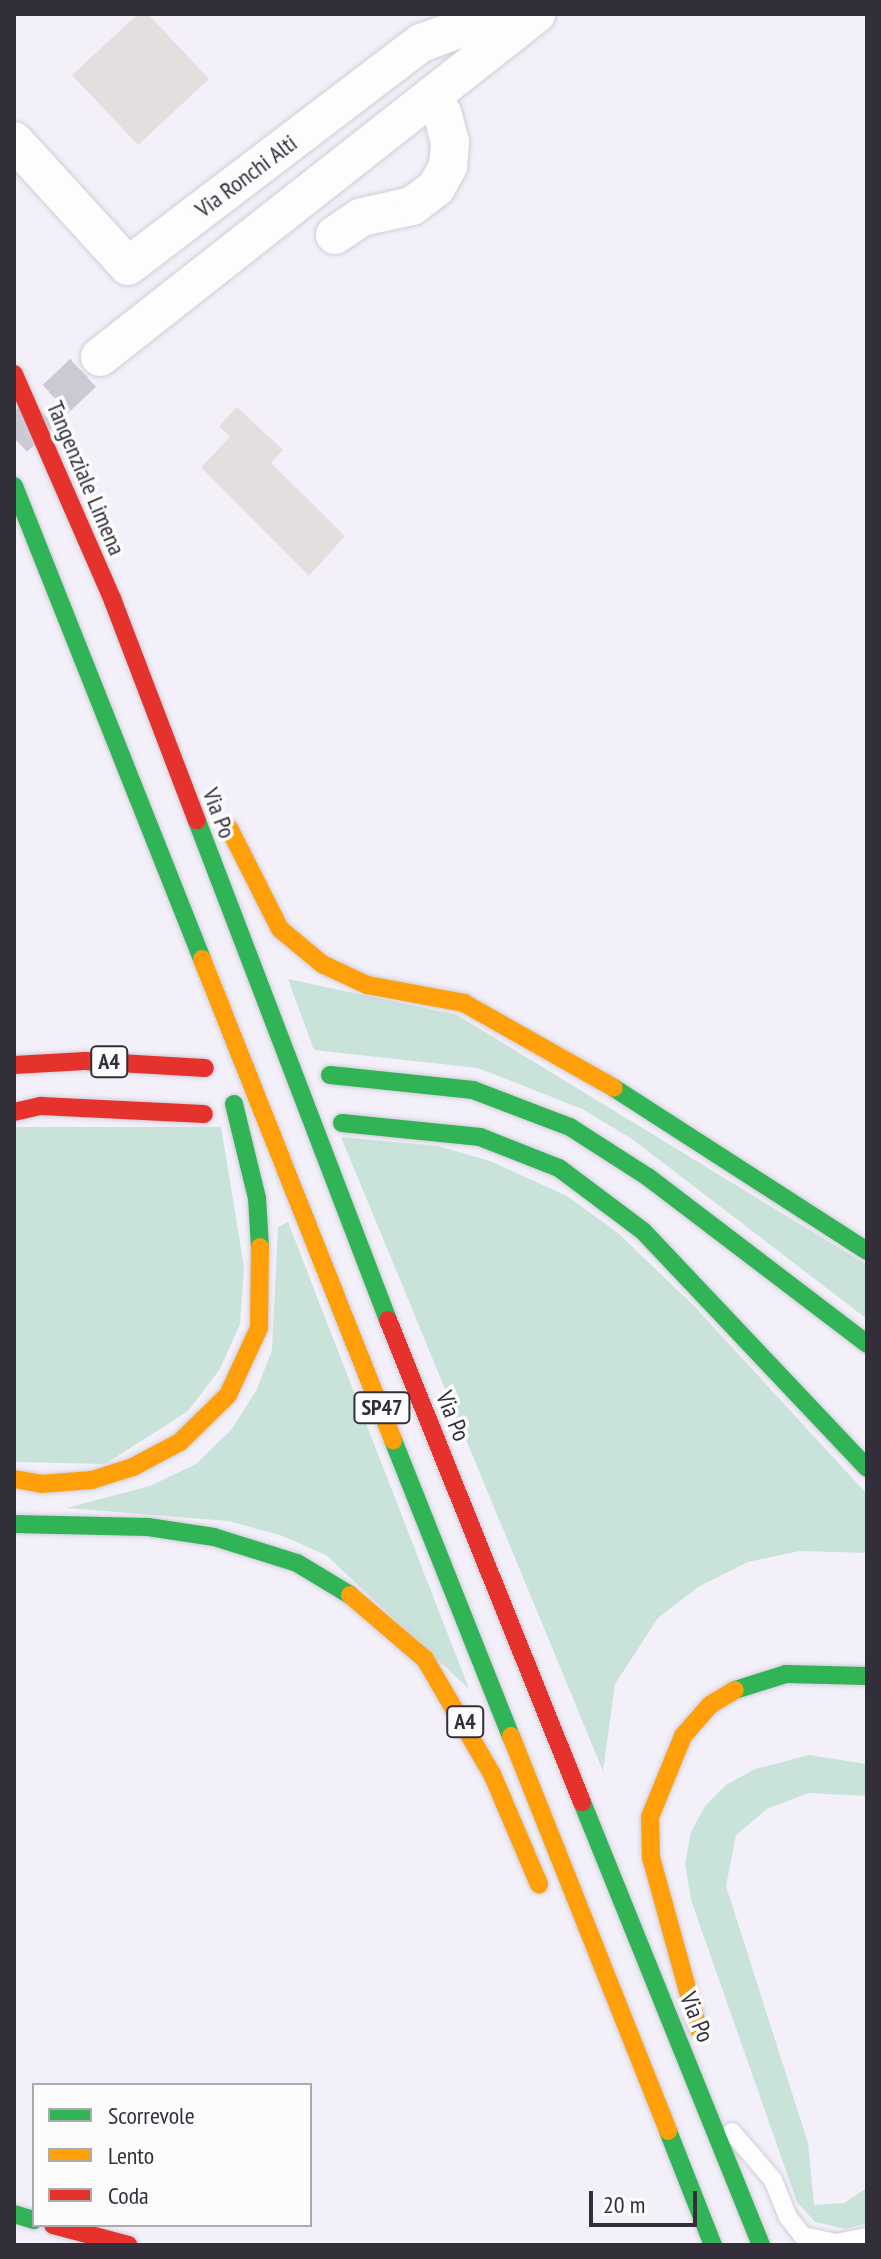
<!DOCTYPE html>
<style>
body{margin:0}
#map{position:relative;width:881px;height:2259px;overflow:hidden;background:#f3f0fa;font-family:"PT Sans Narrow",sans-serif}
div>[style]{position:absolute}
.green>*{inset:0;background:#c9e3da}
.building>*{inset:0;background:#e5dede}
.street-tunnel>*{height:38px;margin-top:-19px;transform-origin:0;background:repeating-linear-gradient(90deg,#ccc9d4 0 38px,transparent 0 57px)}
.roads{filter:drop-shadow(0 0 2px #d0cdd7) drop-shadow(0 0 2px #d0cdd7)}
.lane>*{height:18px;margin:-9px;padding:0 9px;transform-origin:9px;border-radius:9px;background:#fdfdfe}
.street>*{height:38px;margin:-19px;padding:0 19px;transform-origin:19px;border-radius:19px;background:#fdfdfe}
.fast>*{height:18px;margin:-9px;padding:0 9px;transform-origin:9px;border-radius:9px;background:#30b455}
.slow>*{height:18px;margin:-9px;padding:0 9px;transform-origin:9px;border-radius:9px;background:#ff9f0a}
.jam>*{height:18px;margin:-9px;padding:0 9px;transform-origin:9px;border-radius:9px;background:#e5322d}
span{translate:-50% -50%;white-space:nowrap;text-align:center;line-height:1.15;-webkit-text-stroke:7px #fcfcfc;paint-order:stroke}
.shield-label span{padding:2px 6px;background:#fcfcfc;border:2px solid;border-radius:6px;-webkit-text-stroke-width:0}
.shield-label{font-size:22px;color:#322e3a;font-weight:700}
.street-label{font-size:24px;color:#322e3a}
.frame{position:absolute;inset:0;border:16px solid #322e3a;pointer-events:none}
.legend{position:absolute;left:32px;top:2083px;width:280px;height:144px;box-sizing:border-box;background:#fcfcfc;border:2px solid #abaaae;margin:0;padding:10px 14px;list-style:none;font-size:24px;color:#322e3a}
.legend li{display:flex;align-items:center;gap:16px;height:40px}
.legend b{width:40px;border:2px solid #abaaae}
.scale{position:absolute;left:589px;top:2191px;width:108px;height:36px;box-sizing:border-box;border:4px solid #322e3a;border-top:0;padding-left:10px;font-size:24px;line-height:28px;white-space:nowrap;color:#322e3a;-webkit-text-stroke:6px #fcfcfc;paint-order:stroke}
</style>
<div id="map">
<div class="green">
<div style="clip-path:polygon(288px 979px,457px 1015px,867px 1265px,867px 1319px,632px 1139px,582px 1109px,478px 1068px,314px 1050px)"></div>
<div style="clip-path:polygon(14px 1127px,221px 1127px,244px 1267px,240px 1324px,220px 1369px,188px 1411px,105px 1464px,14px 1462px)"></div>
<div style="clip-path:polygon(341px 1137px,438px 1146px,490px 1161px,567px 1196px,618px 1233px,694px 1306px,867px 1494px,867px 1553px,800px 1551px,748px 1562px,698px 1587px,658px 1618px,615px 1684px,603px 1771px)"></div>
<div style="clip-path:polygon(288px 1222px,469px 1689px,326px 1555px,280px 1535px,228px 1521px,66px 1508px,150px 1486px,196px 1464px,232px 1429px,257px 1389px,272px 1350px,278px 1227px)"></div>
<div style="clip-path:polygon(809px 1755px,867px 1764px,867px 1796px,808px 1793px,767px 1809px,736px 1835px,726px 1886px,808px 2143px,814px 2205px,844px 2203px,867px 2188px,867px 2223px,846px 2229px,815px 2222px,797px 2202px,691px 1900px,685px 1864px,691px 1832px,705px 1806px,726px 1785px,755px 1769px)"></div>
</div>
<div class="building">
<div style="clip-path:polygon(138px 14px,148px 14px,209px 79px,138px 145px,72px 75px)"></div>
<div style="clip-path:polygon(237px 407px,283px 450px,271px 463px,345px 536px,309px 576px,201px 467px,230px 437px,219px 426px)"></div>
</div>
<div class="street-tunnel">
<div style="left:14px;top:438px;width:118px;rotate:-43.3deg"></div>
</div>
<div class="roads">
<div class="lane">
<div style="left:732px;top:2132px;width:63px;rotate:49.5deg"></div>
<div style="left:773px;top:2180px;width:40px;rotate:68deg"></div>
<div style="left:788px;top:2217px;width:24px;rotate:52deg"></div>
<div style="left:803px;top:2236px;width:34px;rotate:12deg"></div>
<div style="left:836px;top:2243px;width:32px;rotate:-11deg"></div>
</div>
<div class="street">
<div style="left:14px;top:141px;width:169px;rotate:47.6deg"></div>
<div style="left:128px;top:266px;width:368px;rotate:-37.3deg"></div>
<div style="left:421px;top:43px;width:67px;rotate:-20.1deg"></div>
<div style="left:484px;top:20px;width:30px;rotate:30deg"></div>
<div style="left:335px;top:235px;width:32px;rotate:-34deg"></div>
<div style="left:362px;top:217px;width:51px;rotate:-12.4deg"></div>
<div style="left:412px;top:206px;width:30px;rotate:-37deg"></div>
<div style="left:436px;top:188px;width:25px;rotate:-61deg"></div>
<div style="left:448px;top:166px;width:24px;rotate:-85deg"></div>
<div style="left:450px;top:142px;width:30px;rotate:-105deg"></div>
<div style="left:442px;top:113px;width:19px;rotate:-129deg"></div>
<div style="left:100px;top:357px;width:555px;rotate:-38.19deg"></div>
</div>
<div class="fast">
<div style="left:14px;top:486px;width:509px;rotate:68.32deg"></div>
<div style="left:197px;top:821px;width:534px;rotate:69.05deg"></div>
<div style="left:330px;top:1075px;width:144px;rotate:6deg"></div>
<div style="left:473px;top:1090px;width:104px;rotate:20.9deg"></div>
<div style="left:570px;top:1127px;width:93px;rotate:32.7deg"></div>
<div style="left:648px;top:1177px;width:275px;rotate:37.3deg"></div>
<div style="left:614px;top:1088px;width:301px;rotate:32.8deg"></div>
<div style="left:234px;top:1104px;width:97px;rotate:76.3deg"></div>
<div style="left:257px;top:1198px;width:49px;rotate:86.5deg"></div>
<div style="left:342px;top:1123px;width:139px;rotate:5.8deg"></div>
<div style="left:480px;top:1137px;width:85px;rotate:21.4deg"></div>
<div style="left:559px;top:1168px;width:105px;rotate:36.9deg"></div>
<div style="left:643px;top:1231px;width:326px;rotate:46.6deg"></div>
<div style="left:393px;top:1440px;width:319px;rotate:68.3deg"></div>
<div style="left:14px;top:1524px;width:134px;rotate:1.3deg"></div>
<div style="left:148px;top:1527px;width:67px;rotate:8.6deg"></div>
<div style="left:214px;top:1537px;width:87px;rotate:17.4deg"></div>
<div style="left:297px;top:1563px;width:62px;rotate:31.1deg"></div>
<div style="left:735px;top:1690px;width:53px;rotate:-17.4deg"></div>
<div style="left:786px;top:1674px;width:81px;rotate:1.4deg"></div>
<div style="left:582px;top:1802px;width:478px;rotate:68deg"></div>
<div style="left:668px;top:2131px;width:123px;rotate:68.5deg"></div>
<div style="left:14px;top:2214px;width:21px;rotate:17deg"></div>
</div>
<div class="slow">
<div style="left:229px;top:828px;width:113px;rotate:63.2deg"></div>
<div style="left:280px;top:929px;width:55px;rotate:39.8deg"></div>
<div style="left:322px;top:964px;width:50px;rotate:25deg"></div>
<div style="left:367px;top:985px;width:99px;rotate:10.5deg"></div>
<div style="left:464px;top:1003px;width:172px;rotate:29.5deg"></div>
<div style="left:202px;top:959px;width:518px;rotate:68.34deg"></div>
<div style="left:14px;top:1479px;width:27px;rotate:10deg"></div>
<div style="left:41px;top:1484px;width:51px;rotate:-4.5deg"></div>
<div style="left:92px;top:1480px;width:43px;rotate:-17.6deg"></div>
<div style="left:133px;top:1467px;width:53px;rotate:-28deg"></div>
<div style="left:180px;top:1442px;width:67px;rotate:-44.4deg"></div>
<div style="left:228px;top:1395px;width:74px;rotate:-65.2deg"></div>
<div style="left:259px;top:1328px;width:81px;rotate:-89.3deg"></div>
<div style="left:350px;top:1595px;width:99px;rotate:40.5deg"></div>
<div style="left:425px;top:1659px;width:133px;rotate:59.8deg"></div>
<div style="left:492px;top:1774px;width:120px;rotate:66.9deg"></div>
<div style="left:511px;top:1736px;width:425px;rotate:68.3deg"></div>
<div style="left:698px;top:2028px;width:177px;rotate:-105.4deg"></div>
<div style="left:651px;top:1857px;width:40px;rotate:-91.4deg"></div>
<div style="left:650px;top:1817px;width:87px;rotate:-67.8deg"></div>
<div style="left:683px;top:1736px;width:41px;rotate:-48.9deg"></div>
<div style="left:710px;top:1705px;width:29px;rotate:-31deg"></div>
</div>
<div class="jam">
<div style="left:14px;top:374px;width:248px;rotate:66.4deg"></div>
<div style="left:113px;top:601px;width:235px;rotate:69.1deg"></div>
<div style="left:14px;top:1065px;width:71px;rotate:-3.2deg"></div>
<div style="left:85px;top:1061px;width:120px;rotate:3.3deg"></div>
<div style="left:14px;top:1112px;width:28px;rotate:-13deg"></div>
<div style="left:41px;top:1106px;width:163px;rotate:2.8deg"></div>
<div style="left:388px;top:1320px;width:520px;rotate:68.08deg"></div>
<div style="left:53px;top:2225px;width:78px;rotate:14.9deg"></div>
</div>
</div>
<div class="shield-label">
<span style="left:109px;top:1062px">A4</span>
<span style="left:382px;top:1408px">SP47</span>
<span style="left:465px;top:1722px">A4</span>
</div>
<div class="street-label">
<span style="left:246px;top:176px;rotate:-37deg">Via Ronchi Alti</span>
<span style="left:86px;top:478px;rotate:67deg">Tangenziale Limena</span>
<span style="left:219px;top:813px;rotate:69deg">Via Po</span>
<span style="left:453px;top:1416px;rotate:68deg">Via Po</span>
<span style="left:697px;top:2017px;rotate:68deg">Via Po</span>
</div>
<div class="frame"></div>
<ul class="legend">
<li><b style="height:10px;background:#30b455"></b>Scorrevole</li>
<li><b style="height:10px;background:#ff9f0a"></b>Lento</li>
<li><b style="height:10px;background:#e5322d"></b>Coda</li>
</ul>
<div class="scale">20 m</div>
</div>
